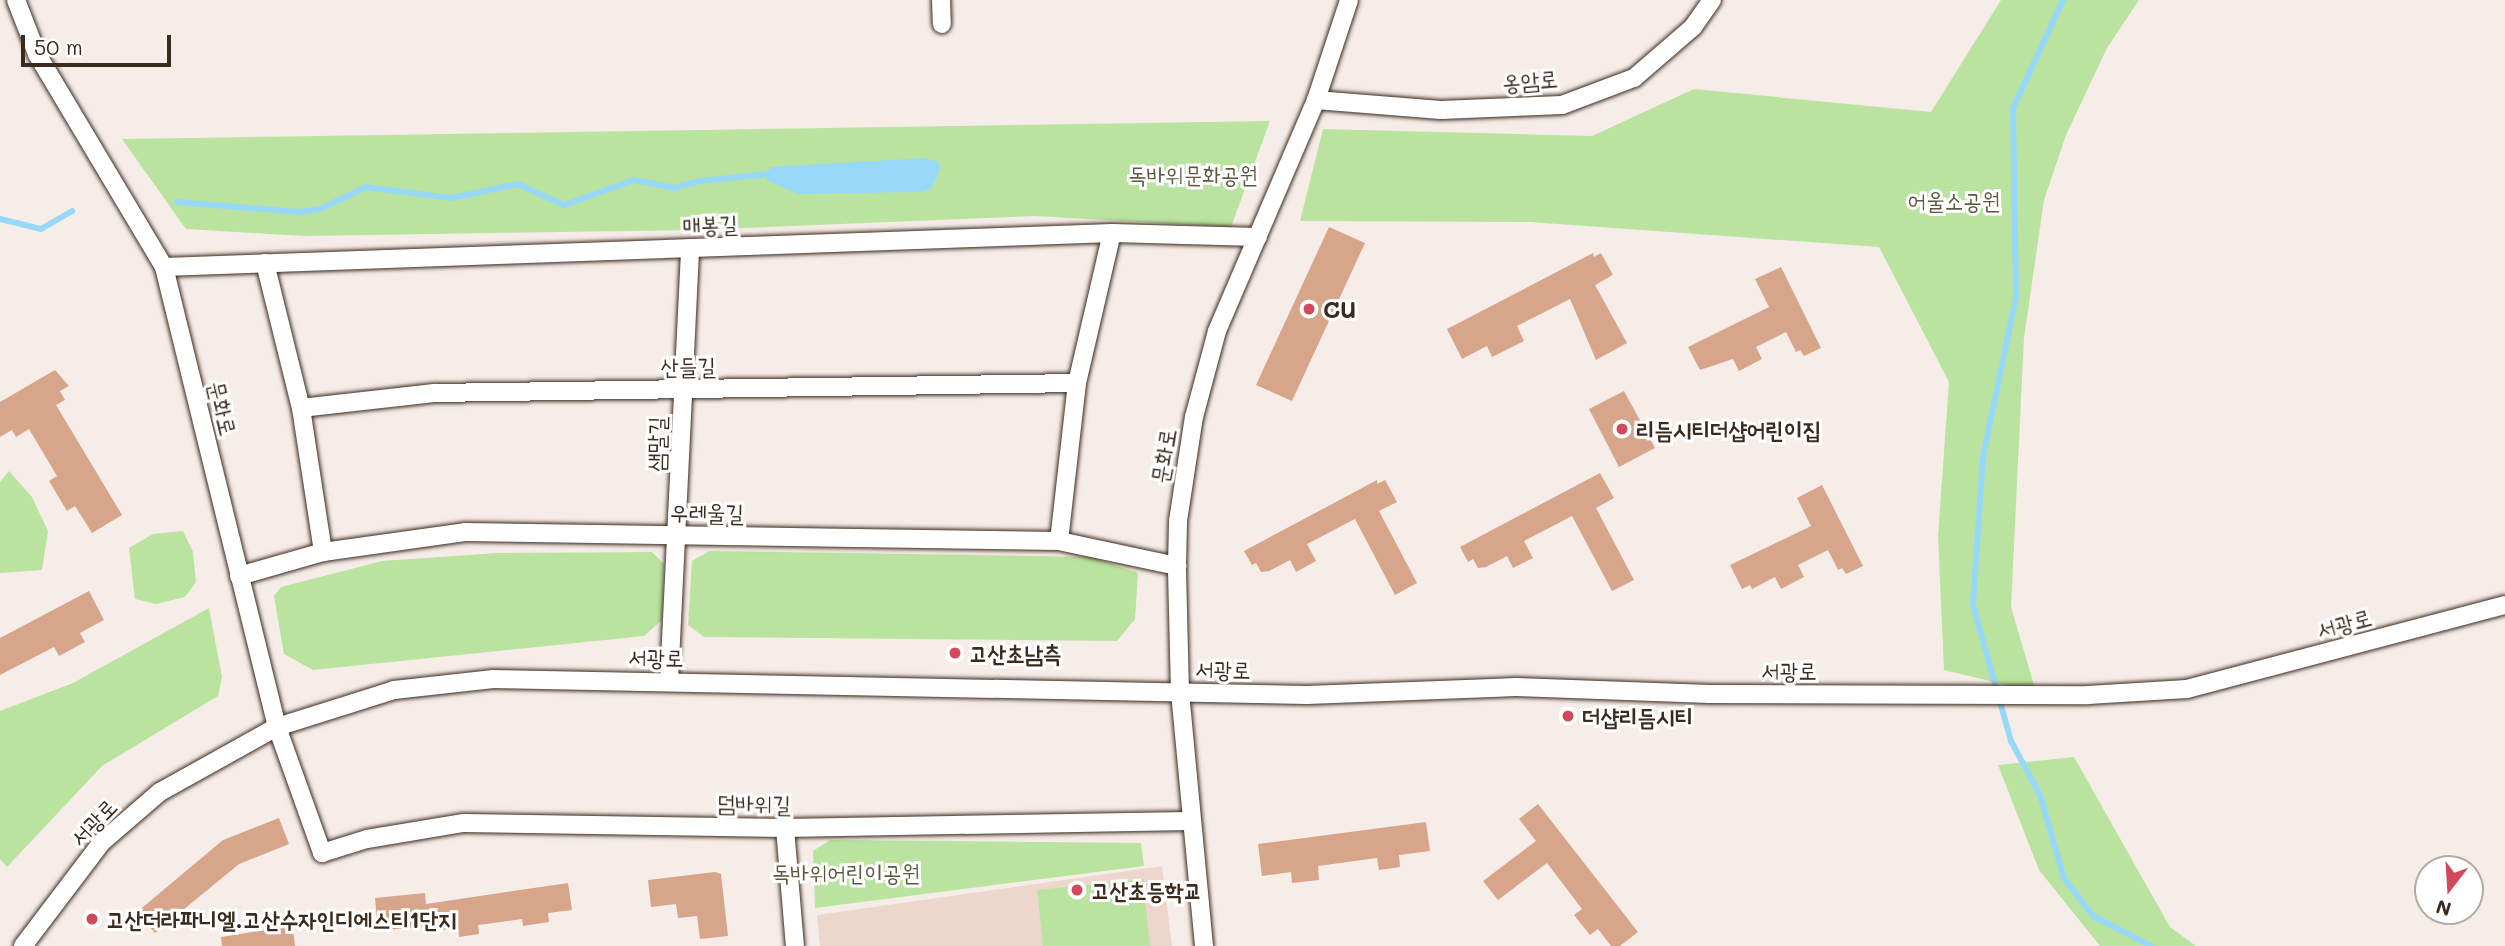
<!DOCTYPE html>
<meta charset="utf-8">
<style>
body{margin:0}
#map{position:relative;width:2505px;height:946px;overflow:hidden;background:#f7ede8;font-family:Mali,"Poor Story",sans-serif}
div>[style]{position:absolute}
.built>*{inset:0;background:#edd7cc}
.green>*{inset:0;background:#bae39f}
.water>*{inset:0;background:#98d9fa}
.stream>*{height:6px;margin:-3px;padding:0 3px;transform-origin:3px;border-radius:3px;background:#98d9fa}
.building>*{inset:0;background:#d7a58a}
.roads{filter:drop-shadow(0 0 2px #3b2a1e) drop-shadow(0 0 2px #3b2a1e)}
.minor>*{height:18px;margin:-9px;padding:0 9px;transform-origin:9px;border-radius:9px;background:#fff}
.dots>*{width:19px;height:19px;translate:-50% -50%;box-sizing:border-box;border:4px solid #fff;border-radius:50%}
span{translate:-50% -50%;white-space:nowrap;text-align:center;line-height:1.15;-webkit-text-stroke:6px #fff;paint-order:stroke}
.street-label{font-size:23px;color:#3b2a1e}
.park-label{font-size:23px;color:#5b583e}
.poi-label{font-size:23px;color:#3b2a1e;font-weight:700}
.left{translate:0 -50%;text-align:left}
.north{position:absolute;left:2414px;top:855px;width:70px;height:70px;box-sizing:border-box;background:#fff;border:2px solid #b1aaa5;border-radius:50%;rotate:197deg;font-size:19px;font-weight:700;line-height:28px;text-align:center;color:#3b2a1e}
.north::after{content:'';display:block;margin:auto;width:24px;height:32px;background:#d1495b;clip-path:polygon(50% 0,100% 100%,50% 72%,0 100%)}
.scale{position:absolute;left:21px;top:35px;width:150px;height:32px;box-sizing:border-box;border:4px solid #3b2a1e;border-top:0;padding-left:9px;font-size:21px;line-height:24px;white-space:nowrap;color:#3b2a1e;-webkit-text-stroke:5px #fff;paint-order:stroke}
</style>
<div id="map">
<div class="built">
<div style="clip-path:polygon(1162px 866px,1172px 946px,820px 946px,817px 915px)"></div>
</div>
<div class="green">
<div style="clip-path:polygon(2001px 0,2139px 0,2107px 48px,2066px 135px,2044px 200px,2024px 338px,2011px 607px,2036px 692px,1944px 670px,1938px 536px,1949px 382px,1879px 247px,1530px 222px,1300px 221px,1323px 129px,1592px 136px,1694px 89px,1931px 112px)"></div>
<div style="clip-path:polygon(1270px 121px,1231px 227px,1034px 216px,695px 230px,304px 236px,186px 229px,122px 139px)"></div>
<div style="clip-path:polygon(9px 471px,32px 497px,48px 531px,42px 570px,0 573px,0 482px)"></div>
<div style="clip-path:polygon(183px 531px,193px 552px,196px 582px,185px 597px,156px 604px,135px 599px,129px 548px,153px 534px)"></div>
<div style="clip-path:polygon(709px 551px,1090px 557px,1138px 573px,1135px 619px,1117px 641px,704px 637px,688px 625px,692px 561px)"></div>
<div style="clip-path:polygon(652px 552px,664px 564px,662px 620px,644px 636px,313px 670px,284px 654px,274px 596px,281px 587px,382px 561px,497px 553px)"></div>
<div style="clip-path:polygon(209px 608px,222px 677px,218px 696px,102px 766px,7px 867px,0 859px,0 711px,73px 683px)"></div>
<div style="clip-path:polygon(2074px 757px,2170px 927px,2196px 946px,2100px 946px,2039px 870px,1998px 765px)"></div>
<div style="clip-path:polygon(830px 840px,1141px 843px,1144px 866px,815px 908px,813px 851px)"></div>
<div style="clip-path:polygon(1143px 879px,1150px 946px,1043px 946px,1037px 890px)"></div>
</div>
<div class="water">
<div style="clip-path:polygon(925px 158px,939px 162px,940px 170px,931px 189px,920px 192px,798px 194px,766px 180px,770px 167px)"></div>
</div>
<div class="stream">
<div style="left:2063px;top:0;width:119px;rotate:114.8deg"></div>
<div style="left:2013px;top:108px;width:189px;rotate:89.1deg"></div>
<div style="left:2016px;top:297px;width:163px;rotate:101.7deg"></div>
<div style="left:1983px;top:457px;width:148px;rotate:93.9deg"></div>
<div style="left:1973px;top:605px;width:141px;rotate:74.4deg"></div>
<div style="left:2011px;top:741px;width:61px;rotate:61.8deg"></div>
<div style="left:2040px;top:795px;width:86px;rotate:73.9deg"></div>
<div style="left:2064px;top:878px;width:48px;rotate:52.7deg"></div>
<div style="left:2093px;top:916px;width:65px;rotate:27.3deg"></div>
<div style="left:177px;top:202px;width:122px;rotate:4.7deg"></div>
<div style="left:299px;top:212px;width:21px;rotate:-8deg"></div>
<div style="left:320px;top:209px;width:51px;rotate:-25.6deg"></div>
<div style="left:366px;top:187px;width:86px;rotate:7.4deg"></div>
<div style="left:451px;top:198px;width:68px;rotate:-11.8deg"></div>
<div style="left:518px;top:184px;width:51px;rotate:24.5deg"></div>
<div style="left:564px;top:205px;width:74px;rotate:-19.7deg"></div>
<div style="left:634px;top:180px;width:42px;rotate:11deg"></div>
<div style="left:675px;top:188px;width:25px;rotate:-16deg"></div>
<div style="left:699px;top:181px;width:69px;rotate:-5.8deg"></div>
<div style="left:0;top:219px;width:42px;rotate:13.7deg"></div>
<div style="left:41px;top:229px;width:36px;rotate:-30deg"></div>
</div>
<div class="building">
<div style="clip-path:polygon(1329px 227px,1365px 243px,1292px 401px,1256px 385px)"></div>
<div style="clip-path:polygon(1593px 253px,1594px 257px,1601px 253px,1613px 275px,1595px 285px,1627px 343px,1596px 360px,1570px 299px,1517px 326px,1524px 341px,1492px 357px,1487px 346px,1462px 359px,1447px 329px)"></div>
<div style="clip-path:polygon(1781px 267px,1821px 348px,1804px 356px,1800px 350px,1796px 352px,1786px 332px,1756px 347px,1762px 359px,1739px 371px,1733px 359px,1700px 370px,1688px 347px,1769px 307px,1755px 279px)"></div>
<div style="clip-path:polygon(55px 370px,69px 386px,60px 391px,65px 400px,56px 405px,122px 515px,92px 533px,75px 506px,67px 511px,49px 481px,57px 476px,29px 429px,16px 437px,12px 430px,0 437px,0 402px)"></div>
<div style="clip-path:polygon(1624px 391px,1655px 448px,1619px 467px,1589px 409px)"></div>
<div style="clip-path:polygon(1600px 473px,1614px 498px,1596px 508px,1634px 580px,1612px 591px,1572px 516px,1524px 541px,1533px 558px,1513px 568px,1507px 556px,1486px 567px,1478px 568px,1473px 559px,1468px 562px,1460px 547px)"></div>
<div style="clip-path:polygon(1377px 480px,1377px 484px,1385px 480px,1397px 502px,1379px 511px,1417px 583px,1395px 595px,1355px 519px,1307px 544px,1316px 561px,1296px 572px,1290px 560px,1269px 571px,1261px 572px,1256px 563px,1252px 565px,1244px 551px)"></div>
<div style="clip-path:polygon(1822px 485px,1863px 566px,1846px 574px,1842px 568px,1838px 570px,1828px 550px,1798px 565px,1804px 577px,1781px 589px,1775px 577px,1752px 589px,1750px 585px,1742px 589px,1730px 565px,1811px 526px,1797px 498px)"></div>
<div style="clip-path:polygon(89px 591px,104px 620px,80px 633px,85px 642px,59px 656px,54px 647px,0 675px,0 638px)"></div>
<div style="clip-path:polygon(1538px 804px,1638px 932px,1620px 946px,1611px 946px,1598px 929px,1590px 935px,1574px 915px,1582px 909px,1547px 863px,1498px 900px,1483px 881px,1536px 841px,1519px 819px)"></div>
<div style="clip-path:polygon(279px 818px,289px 844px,239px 864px,155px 933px,137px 912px,223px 840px)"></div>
<div style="clip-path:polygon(1426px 822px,1430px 851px,1399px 855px,1400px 867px,1379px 870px,1377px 858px,1318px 866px,1319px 880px,1292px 883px,1291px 872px,1262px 876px,1258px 844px)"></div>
<div style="clip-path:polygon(715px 872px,721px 874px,728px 936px,700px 939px,697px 916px,678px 918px,676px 904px,651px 907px,648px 880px)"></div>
<div style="clip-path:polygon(568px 883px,572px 910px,548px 913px,549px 922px,523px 926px,522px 919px,478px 925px,479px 934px,459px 937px,458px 928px,435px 931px,434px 925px,378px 931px,375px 898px,425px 893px,426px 904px)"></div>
<div style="clip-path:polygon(279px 928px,293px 929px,295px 946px,222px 946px,221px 937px)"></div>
</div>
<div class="roads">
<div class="minor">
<div style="left:16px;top:0;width:58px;rotate:68.7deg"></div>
<div style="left:37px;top:54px;width:248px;rotate:59.2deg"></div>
<div style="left:164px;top:267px;width:474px;rotate:76.2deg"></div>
<div style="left:277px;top:727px;width:134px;rotate:70.3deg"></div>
<div style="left:322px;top:853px;width:47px;rotate:-17.3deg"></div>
<div style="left:367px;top:839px;width:98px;rotate:-9.4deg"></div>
<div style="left:464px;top:823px;width:321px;rotate:0.9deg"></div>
<div style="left:785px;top:828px;width:404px;rotate:-1deg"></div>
<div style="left:941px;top:0;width:24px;rotate:88deg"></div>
<div style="left:1316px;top:100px;width:125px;rotate:4.6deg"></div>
<div style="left:1441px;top:110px;width:121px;rotate:-2.4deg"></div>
<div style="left:1562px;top:105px;width:77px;rotate:-20.6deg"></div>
<div style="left:1634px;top:78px;width:78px;rotate:-40.8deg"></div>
<div style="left:1693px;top:27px;width:33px;rotate:-55deg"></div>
<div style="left:265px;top:263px;width:149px;rotate:76.1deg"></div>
<div style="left:301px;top:408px;width:146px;rotate:81.3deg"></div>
<div style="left:164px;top:267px;width:949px;rotate:-2.05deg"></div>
<div style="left:1112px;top:233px;width:146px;rotate:1.6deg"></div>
<div style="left:301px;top:408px;width:134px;rotate:-6.4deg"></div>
<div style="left:434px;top:393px;width:643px;rotate:-0.89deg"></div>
<div style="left:1059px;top:541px;width:159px;rotate:-83.5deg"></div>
<div style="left:1077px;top:383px;width:154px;rotate:-76.9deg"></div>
<div style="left:239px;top:576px;width:87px;rotate:-15.9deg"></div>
<div style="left:323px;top:552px;width:143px;rotate:-8deg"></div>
<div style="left:465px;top:532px;width:594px;rotate:0.87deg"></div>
<div style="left:1059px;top:541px;width:121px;rotate:12deg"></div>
<div style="left:669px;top:681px;width:433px;rotate:-87.2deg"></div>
<div style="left:785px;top:828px;width:118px;rotate:85.2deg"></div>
<div style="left:23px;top:946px;width:131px;rotate:-52.8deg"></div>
<div style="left:102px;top:842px;width:77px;rotate:-40.8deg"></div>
<div style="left:160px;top:792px;width:134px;rotate:-29.1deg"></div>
<div style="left:277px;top:727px;width:123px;rotate:-17.5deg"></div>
<div style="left:394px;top:690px;width:100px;rotate:-6.3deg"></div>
<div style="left:493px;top:679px;width:814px;rotate:1.13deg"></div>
<div style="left:1307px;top:695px;width:209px;rotate:-2.2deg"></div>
<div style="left:1516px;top:687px;width:194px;rotate:2.1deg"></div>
<div style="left:1710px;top:694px;width:378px;rotate:0.2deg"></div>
<div style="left:2088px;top:695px;width:99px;rotate:-3.5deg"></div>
<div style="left:2187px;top:689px;width:329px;rotate:-14.8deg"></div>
<div style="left:1204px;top:946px;width:254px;rotate:-95.4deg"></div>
<div style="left:1180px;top:693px;width:127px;rotate:-91.4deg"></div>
<div style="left:1177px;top:566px;width:45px;rotate:-88.7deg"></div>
<div style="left:1178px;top:521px;width:105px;rotate:-81.3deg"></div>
<div style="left:1194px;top:417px;width:89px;rotate:-75deg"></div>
<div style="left:1217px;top:331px;width:251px;rotate:-66.8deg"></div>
<div style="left:1316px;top:100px;width:105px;rotate:-71.7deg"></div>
</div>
</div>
<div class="dots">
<div style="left:1309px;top:309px;background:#d1495b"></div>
<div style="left:1622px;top:429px;background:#d1495b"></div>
<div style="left:955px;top:653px;background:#d1495b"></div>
<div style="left:1568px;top:716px;background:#d1495b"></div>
<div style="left:1077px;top:890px;background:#d1495b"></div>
<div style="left:92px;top:919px;background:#d1495b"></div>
</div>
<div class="street-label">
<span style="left:1530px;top:80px;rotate:-5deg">옹암로</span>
<span style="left:710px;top:224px;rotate:-2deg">매봉길</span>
<span style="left:688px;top:366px;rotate:-1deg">산들길</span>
<span style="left:223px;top:408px;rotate:76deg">문화로</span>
<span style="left:656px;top:444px;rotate:-89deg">샘말길</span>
<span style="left:1163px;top:456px;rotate:-81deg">문화로</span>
<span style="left:707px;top:512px;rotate:1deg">우레울길</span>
<span style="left:2344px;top:623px;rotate:-15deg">서광로</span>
<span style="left:656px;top:657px;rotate:1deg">서광로</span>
<span style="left:1223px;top:669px;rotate:1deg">서광로</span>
<span style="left:1789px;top:670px">서광로</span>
<span style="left:754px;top:803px;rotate:1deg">덤바위길</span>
<span style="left:93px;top:822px;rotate:-46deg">서광로</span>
</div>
<div class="park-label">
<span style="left:1193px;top:174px">독바위문화공원</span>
<span style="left:1954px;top:200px">어울소공원</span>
<span style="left:846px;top:872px">독바위어린이공원</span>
</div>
<div class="poi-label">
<span class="left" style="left:1323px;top:309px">CU</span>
<span class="left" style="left:1636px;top:429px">리듬시티더샵어린이집</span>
<span class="left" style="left:969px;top:653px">고산초남측</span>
<span class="left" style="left:1582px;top:716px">더샵리듬시티</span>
<span class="left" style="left:1091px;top:890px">고산초등학교</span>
<span class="left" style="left:106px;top:919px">고산더라파니엘.고산수자인디에스티1단지</span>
</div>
<div class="north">N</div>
<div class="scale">50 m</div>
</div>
